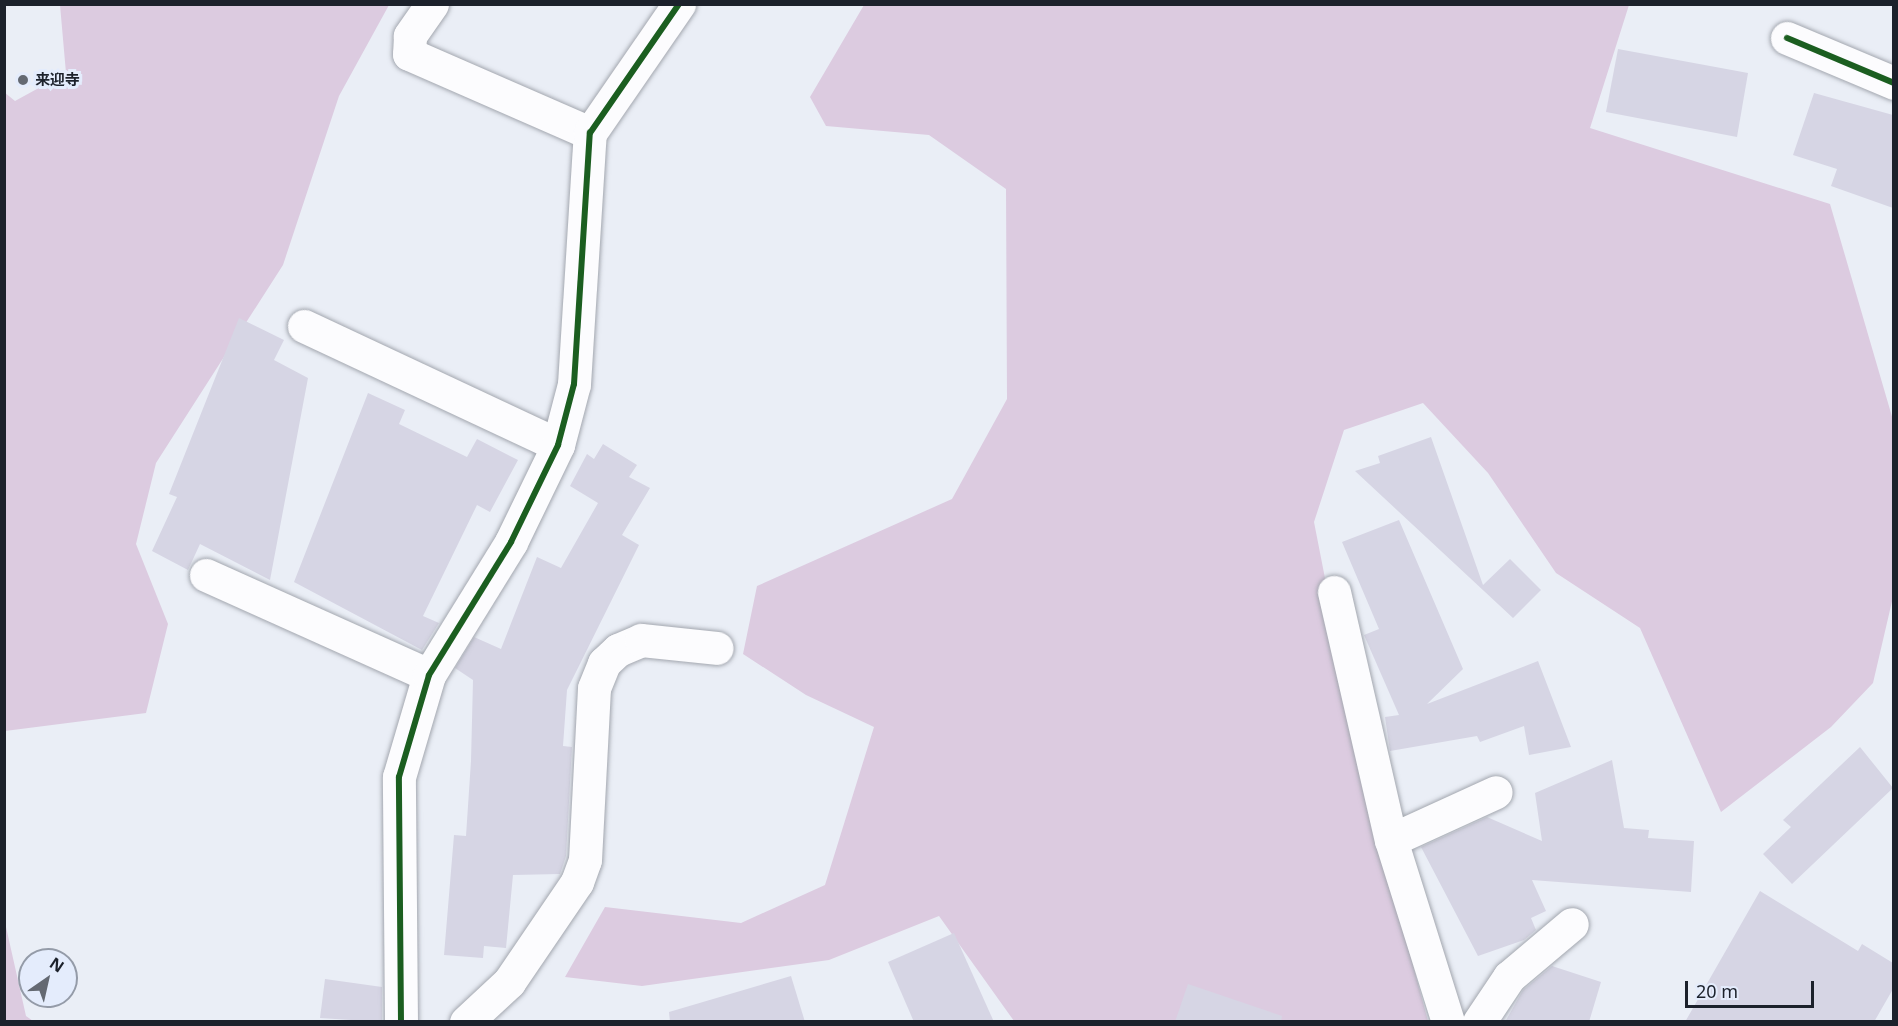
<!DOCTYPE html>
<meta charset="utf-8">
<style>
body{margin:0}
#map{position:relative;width:1898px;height:1026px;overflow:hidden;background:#eaeef6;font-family:"Noto Sans","Noto Sans JP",sans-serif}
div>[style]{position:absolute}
.green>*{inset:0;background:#dccbe0}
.building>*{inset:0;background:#d6d5e4}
.roads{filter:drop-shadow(0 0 2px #a3a7af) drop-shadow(0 0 2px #a3a7af)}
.minor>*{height:33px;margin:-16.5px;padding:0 16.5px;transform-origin:16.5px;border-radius:16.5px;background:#fcfcfe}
.cycleway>*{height:6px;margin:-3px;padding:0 3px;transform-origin:3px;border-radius:3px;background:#1b5e20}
.dots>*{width:16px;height:16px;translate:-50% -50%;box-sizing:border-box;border:3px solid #e4ecfc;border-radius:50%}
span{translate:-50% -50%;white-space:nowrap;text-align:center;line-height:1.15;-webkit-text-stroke:6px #e4ecfc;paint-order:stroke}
.poi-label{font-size:15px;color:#1c212b;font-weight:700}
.left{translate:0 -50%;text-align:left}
.frame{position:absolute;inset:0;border:6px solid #1c212b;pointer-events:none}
.north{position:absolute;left:18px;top:948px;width:60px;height:60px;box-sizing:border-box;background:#e4ecfc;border:2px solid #949ba8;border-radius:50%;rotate:34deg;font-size:16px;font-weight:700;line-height:24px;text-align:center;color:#1c212b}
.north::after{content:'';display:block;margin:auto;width:21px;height:27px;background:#646972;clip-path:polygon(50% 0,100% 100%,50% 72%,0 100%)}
.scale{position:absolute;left:1685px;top:981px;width:129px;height:27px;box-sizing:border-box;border:3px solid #1c212b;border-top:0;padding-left:8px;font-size:18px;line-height:21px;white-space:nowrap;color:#1c212b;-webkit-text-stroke:4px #e4ecfc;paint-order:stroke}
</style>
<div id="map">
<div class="green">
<div style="clip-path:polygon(60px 5px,389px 5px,339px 96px,283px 265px,156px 463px,136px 544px,168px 624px,146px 713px,5px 731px,4px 92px,15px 101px,66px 73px)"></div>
<div style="clip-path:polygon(864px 5px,1629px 5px,1590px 128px,1830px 204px,1893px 420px,1893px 597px,1873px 683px,1831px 727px,1721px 812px,1640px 628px,1556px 573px,1488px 473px,1423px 403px,1344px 430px,1314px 522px,1368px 798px,1428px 1021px,1014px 1021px,939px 916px,829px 960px,642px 986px,565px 977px,605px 907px,741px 923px,825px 885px,874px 727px,806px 695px,743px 654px,757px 586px,952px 499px,1007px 399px,1006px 189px,929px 135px,826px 126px,810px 97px)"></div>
<div style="clip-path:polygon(4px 918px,26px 1016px,33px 1021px,5px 1021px)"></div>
</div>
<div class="building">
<div style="clip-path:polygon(1618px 49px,1748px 73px,1737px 137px,1606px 112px)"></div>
<div style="clip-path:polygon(1814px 93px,1893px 115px,1893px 208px,1831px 186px,1837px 169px,1793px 155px)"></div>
<div style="clip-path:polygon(239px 318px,284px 340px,274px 360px,308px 378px,270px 580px,200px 544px,188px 570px,152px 551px,177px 497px,169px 494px)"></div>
<div style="clip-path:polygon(368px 393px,405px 410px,399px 424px,467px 457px,477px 439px,518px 460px,490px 512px,477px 505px,423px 616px,439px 623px,422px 650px,294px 582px)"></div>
<div style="clip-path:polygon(1431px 437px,1483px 585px,1510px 559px,1541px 590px,1513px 618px,1355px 471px,1380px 463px,1378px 456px)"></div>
<div style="clip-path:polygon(603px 444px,637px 465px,629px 477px,650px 488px,622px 535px,639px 545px,567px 690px,563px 746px,572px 747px,566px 856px,560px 874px,513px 875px,506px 948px,484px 946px,483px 958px,444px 955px,454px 835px,466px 836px,471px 761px,473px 680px,455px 668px,474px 637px,501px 649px,537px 557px,561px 568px,598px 503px,570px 486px,587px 454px,594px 459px)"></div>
<div style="clip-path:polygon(1399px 520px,1463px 669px,1427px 704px,1538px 661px,1571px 747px,1529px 755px,1524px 726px,1480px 742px,1477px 736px,1390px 751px,1385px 717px,1399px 715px,1364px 635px,1379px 629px,1342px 542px)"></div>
<div style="clip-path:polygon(1860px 747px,1893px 788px,1792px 884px,1763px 854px,1791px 827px,1783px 820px)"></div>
<div style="clip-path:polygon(1612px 760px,1624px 828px,1649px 830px,1648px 838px,1694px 841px,1691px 892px,1532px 880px,1546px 911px,1531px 918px,1536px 930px,1524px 940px,1478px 956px,1421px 847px,1487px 817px,1542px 841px,1535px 793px)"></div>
<div style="clip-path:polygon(1760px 891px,1858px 951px,1862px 944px,1893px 963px,1893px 989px,1874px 1022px,1685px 1022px)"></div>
<div style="clip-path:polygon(954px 933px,994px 1022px,914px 1022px,888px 962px)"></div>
<div style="clip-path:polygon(1552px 966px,1601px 982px,1589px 1022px,1505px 1022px,1523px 990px)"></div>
<div style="clip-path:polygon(791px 976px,805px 1022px,670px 1022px,669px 1012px)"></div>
<div style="clip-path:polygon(325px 979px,382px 987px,382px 1022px,320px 1018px)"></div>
<div style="clip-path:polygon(1188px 984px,1282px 1016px,1281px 1022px,1175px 1022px)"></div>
</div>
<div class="roads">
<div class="minor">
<div style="left:432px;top:4px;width:39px;rotate:125deg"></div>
<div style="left:410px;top:36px;width:18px;rotate:93deg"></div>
<div style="left:409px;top:54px;width:197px;rotate:23.6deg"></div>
<div style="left:1787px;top:38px;width:116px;rotate:22.8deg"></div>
<div style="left:304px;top:326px;width:280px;rotate:25.1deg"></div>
<div style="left:206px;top:575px;width:244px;rotate:24.2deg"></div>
<div style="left:1334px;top:592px;width:254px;rotate:77.1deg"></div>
<div style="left:1391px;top:840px;width:191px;rotate:72.6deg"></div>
<div style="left:1391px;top:840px;width:115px;rotate:-24.6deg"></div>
<div style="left:401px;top:1022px;width:245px;rotate:-90.5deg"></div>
<div style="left:399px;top:777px;width:106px;rotate:-73.6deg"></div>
<div style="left:429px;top:675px;width:156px;rotate:-58.3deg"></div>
<div style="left:511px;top:542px;width:108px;rotate:-64.1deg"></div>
<div style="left:558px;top:445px;width:63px;rotate:-75.3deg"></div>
<div style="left:574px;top:384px;width:252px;rotate:-86.4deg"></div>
<div style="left:590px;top:133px;width:157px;rotate:-55.4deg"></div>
<div style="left:466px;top:1022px;width:59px;rotate:-42.9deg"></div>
<div style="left:509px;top:982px;width:121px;rotate:-55.8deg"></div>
<div style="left:577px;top:882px;width:23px;rotate:-70deg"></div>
<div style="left:585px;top:860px;width:172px;rotate:-87deg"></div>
<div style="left:594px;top:688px;width:27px;rotate:-68deg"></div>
<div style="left:604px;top:663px;width:19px;rotate:-43deg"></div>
<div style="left:618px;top:650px;width:25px;rotate:-23deg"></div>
<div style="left:641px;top:640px;width:76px;rotate:6deg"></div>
<div style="left:1479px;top:1022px;width:54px;rotate:-56.3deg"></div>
<div style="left:1509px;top:977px;width:82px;rotate:-40.1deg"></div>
</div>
</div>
<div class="cycleway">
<div style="left:1787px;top:38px;width:116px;rotate:22.8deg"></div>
<div style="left:401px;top:1022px;width:245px;rotate:-90.5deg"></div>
<div style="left:399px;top:777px;width:106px;rotate:-73.6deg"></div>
<div style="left:429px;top:675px;width:156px;rotate:-58.3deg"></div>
<div style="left:511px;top:542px;width:108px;rotate:-64.1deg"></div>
<div style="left:558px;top:445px;width:63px;rotate:-75.3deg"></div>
<div style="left:574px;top:384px;width:252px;rotate:-86.4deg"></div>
<div style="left:590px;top:133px;width:157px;rotate:-55.4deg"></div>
</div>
<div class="dots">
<div style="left:23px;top:80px;background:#646972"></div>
</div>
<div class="poi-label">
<span class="left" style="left:35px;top:80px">来迎寺</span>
</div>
<div class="frame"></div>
<div class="north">N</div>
<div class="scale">20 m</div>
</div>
